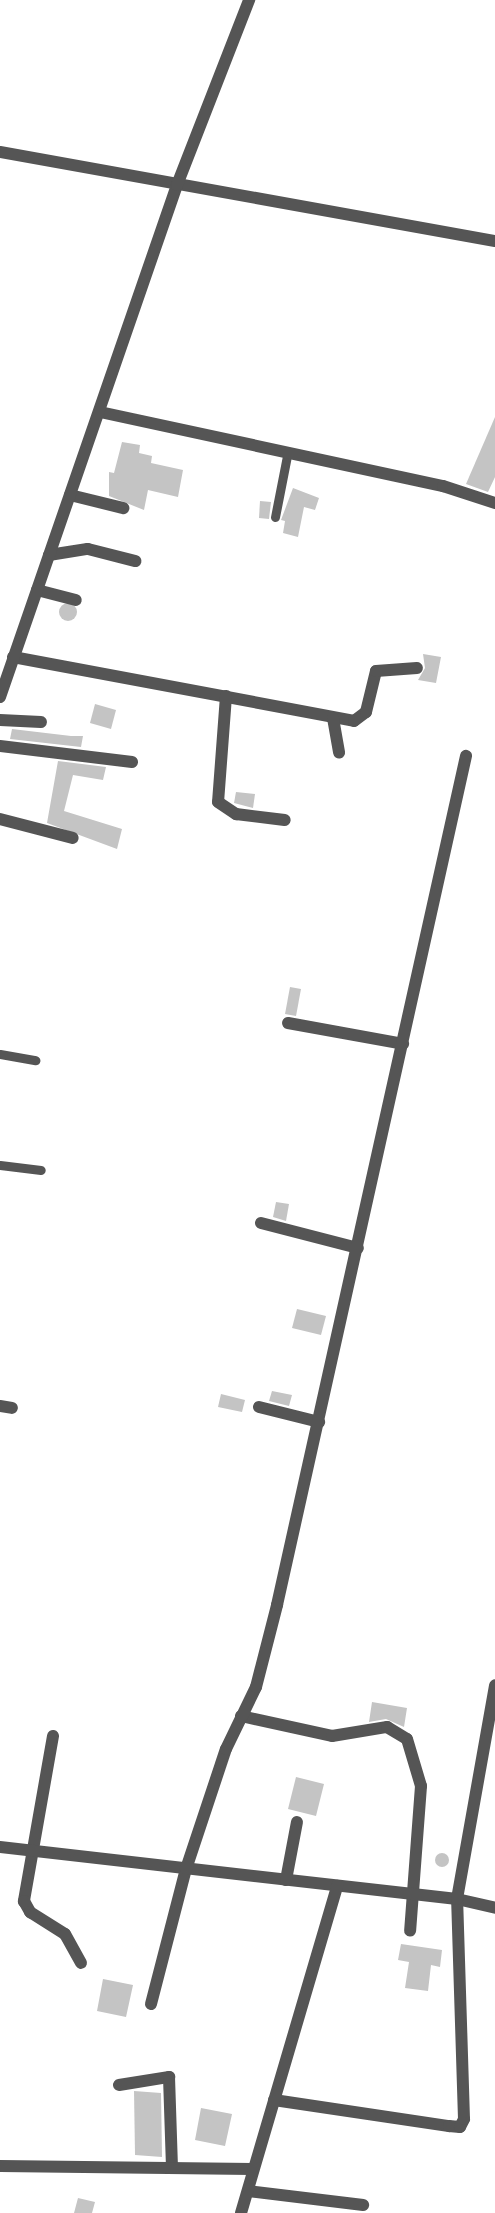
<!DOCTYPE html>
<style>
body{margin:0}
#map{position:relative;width:495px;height:2213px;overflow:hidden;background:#fff;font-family:"PT Sans Narrow",sans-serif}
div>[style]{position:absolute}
.building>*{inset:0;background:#c4c4c4}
.round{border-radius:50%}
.service>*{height:9px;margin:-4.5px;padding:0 4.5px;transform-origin:4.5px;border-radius:4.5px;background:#555}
.minor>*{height:12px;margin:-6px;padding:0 6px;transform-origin:6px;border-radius:6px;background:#555}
span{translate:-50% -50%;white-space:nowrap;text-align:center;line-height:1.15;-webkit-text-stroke:6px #fff;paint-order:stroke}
</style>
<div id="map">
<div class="building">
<div style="clip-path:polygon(495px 417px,495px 477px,488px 492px,466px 484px)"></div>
<div style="clip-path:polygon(122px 442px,140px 445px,139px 453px,152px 456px,151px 463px,183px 470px,178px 497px,148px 490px,144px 510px,109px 496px,109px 472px,114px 473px)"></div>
<div style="clip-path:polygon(293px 488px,319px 498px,315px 510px,304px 507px,298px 537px,283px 533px,285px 521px,281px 520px)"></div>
<div style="clip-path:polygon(260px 501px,271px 502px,269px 519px,259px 518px)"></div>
<div class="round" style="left:59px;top:603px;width:18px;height:18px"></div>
<div style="clip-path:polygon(423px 654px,441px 657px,436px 683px,418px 680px,425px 668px)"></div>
<div style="clip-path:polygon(95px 704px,116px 710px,111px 729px,90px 723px)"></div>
<div style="clip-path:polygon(12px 729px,71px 736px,83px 736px,81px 747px,10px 739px)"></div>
<div style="clip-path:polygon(58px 761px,106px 767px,103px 780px,73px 775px,64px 811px,122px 829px,117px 849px,47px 823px)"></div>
<div style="clip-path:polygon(236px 792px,255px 794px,253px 808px,234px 803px)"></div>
<div style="clip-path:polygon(290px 987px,301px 989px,296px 1016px,285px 1014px)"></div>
<div style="clip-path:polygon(276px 1202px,289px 1204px,286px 1221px,273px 1217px)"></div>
<div style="clip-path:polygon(297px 1309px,326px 1316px,321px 1335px,292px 1328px)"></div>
<div style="clip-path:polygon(272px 1391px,292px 1395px,289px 1406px,269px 1401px)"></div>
<div style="clip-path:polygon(221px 1394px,245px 1400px,242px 1412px,218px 1407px)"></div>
<div style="clip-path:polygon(372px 1702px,407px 1708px,404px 1727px,386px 1719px,369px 1722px)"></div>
<div style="clip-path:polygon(296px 1777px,324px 1784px,316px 1816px,288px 1809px)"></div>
<div class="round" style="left:435px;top:1853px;width:14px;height:14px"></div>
<div style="clip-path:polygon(401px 1944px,442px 1950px,440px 1967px,431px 1965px,428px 1991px,405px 1988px,409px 1962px,398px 1960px)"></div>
<div style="clip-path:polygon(103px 1979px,133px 1985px,126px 2017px,97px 2011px)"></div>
<div style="clip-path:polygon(134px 2091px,161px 2093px,162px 2157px,135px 2155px)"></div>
<div style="clip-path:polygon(201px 2108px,232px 2114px,225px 2146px,195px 2140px)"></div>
<div style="clip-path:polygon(78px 2198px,95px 2202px,92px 2213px,74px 2213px)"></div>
</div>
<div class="service">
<div style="left:275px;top:517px;width:62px;rotate:-78.9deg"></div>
<div style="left:0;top:1054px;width:36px;rotate:10deg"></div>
<div style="left:0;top:1165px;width:41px;rotate:7deg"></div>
</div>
<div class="minor">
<div style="left:0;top:152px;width:503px;rotate:10.19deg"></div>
<div style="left:100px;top:412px;width:351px;rotate:12.2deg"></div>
<div style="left:443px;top:486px;width:55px;rotate:18.1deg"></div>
<div style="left:70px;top:495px;width:55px;rotate:13.8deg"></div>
<div style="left:49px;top:555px;width:39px;rotate:-9deg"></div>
<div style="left:88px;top:549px;width:49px;rotate:14.3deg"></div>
<div style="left:37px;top:590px;width:40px;rotate:14.4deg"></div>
<div style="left:13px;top:657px;width:347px;rotate:10.6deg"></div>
<div style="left:354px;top:721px;width:15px;rotate:-37deg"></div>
<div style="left:366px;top:712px;width:42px;rotate:-76.3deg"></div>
<div style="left:376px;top:671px;width:41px;rotate:-4.2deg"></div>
<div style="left:226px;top:696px;width:106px;rotate:94.3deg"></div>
<div style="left:218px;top:802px;width:22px;rotate:34deg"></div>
<div style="left:236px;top:814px;width:49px;rotate:7deg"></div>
<div style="left:0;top:697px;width:542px;rotate:-70.93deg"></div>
<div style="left:177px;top:185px;width:199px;rotate:-68.7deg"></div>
<div style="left:333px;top:718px;width:35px;rotate:80deg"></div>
<div style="left:0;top:720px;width:41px;rotate:2.8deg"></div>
<div style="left:0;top:746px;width:133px;rotate:6.9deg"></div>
<div style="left:0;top:819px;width:75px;rotate:14.6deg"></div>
<div style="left:288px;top:1023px;width:117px;rotate:10.3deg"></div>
<div style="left:261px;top:1223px;width:100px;rotate:14.5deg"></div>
<div style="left:0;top:1406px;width:12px;rotate:9deg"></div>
<div style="left:259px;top:1407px;width:62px;rotate:14deg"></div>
<div style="left:241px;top:1716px;width:93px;rotate:12.4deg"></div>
<div style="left:332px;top:1736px;width:56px;rotate:-9.3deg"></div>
<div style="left:387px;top:1727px;width:23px;rotate:31deg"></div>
<div style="left:407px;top:1739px;width:49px;rotate:73.4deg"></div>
<div style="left:421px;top:1786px;width:145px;rotate:94.3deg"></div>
<div style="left:53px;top:1736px;width:168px;rotate:100deg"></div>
<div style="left:24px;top:1901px;width:13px;rotate:61deg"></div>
<div style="left:30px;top:1912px;width:41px;rotate:32.2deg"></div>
<div style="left:65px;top:1934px;width:33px;rotate:61deg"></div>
<div style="left:0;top:1847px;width:460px;rotate:6.5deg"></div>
<div style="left:457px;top:1899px;width:39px;rotate:13deg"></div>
<div style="left:286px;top:1880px;width:59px;rotate:-79.3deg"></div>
<div style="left:151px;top:2004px;width:139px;rotate:-75.5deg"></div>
<div style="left:186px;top:1869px;width:126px;rotate:-71.6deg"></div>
<div style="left:226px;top:1749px;width:69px;rotate:-64.2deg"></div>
<div style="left:256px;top:1687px;width:85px;rotate:-75.6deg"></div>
<div style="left:277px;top:1605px;width:870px;rotate:-77.45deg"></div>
<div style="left:119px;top:2085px;width:51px;rotate:-9.1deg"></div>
<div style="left:169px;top:2077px;width:89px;rotate:88.1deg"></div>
<div style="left:274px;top:2100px;width:177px;rotate:8.5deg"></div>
<div style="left:449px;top:2126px;width:11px;rotate:5deg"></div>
<div style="left:460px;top:2127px;width:9px;rotate:-63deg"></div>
<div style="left:464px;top:2119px;width:220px;rotate:-91.8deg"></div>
<div style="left:457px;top:1899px;width:217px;rotate:-79.9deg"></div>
<div style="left:0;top:2166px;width:252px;rotate:0.7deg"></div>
<div style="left:248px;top:2191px;width:116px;rotate:6.9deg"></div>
<div style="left:241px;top:2213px;width:341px;rotate:-73.6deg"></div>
</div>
</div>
